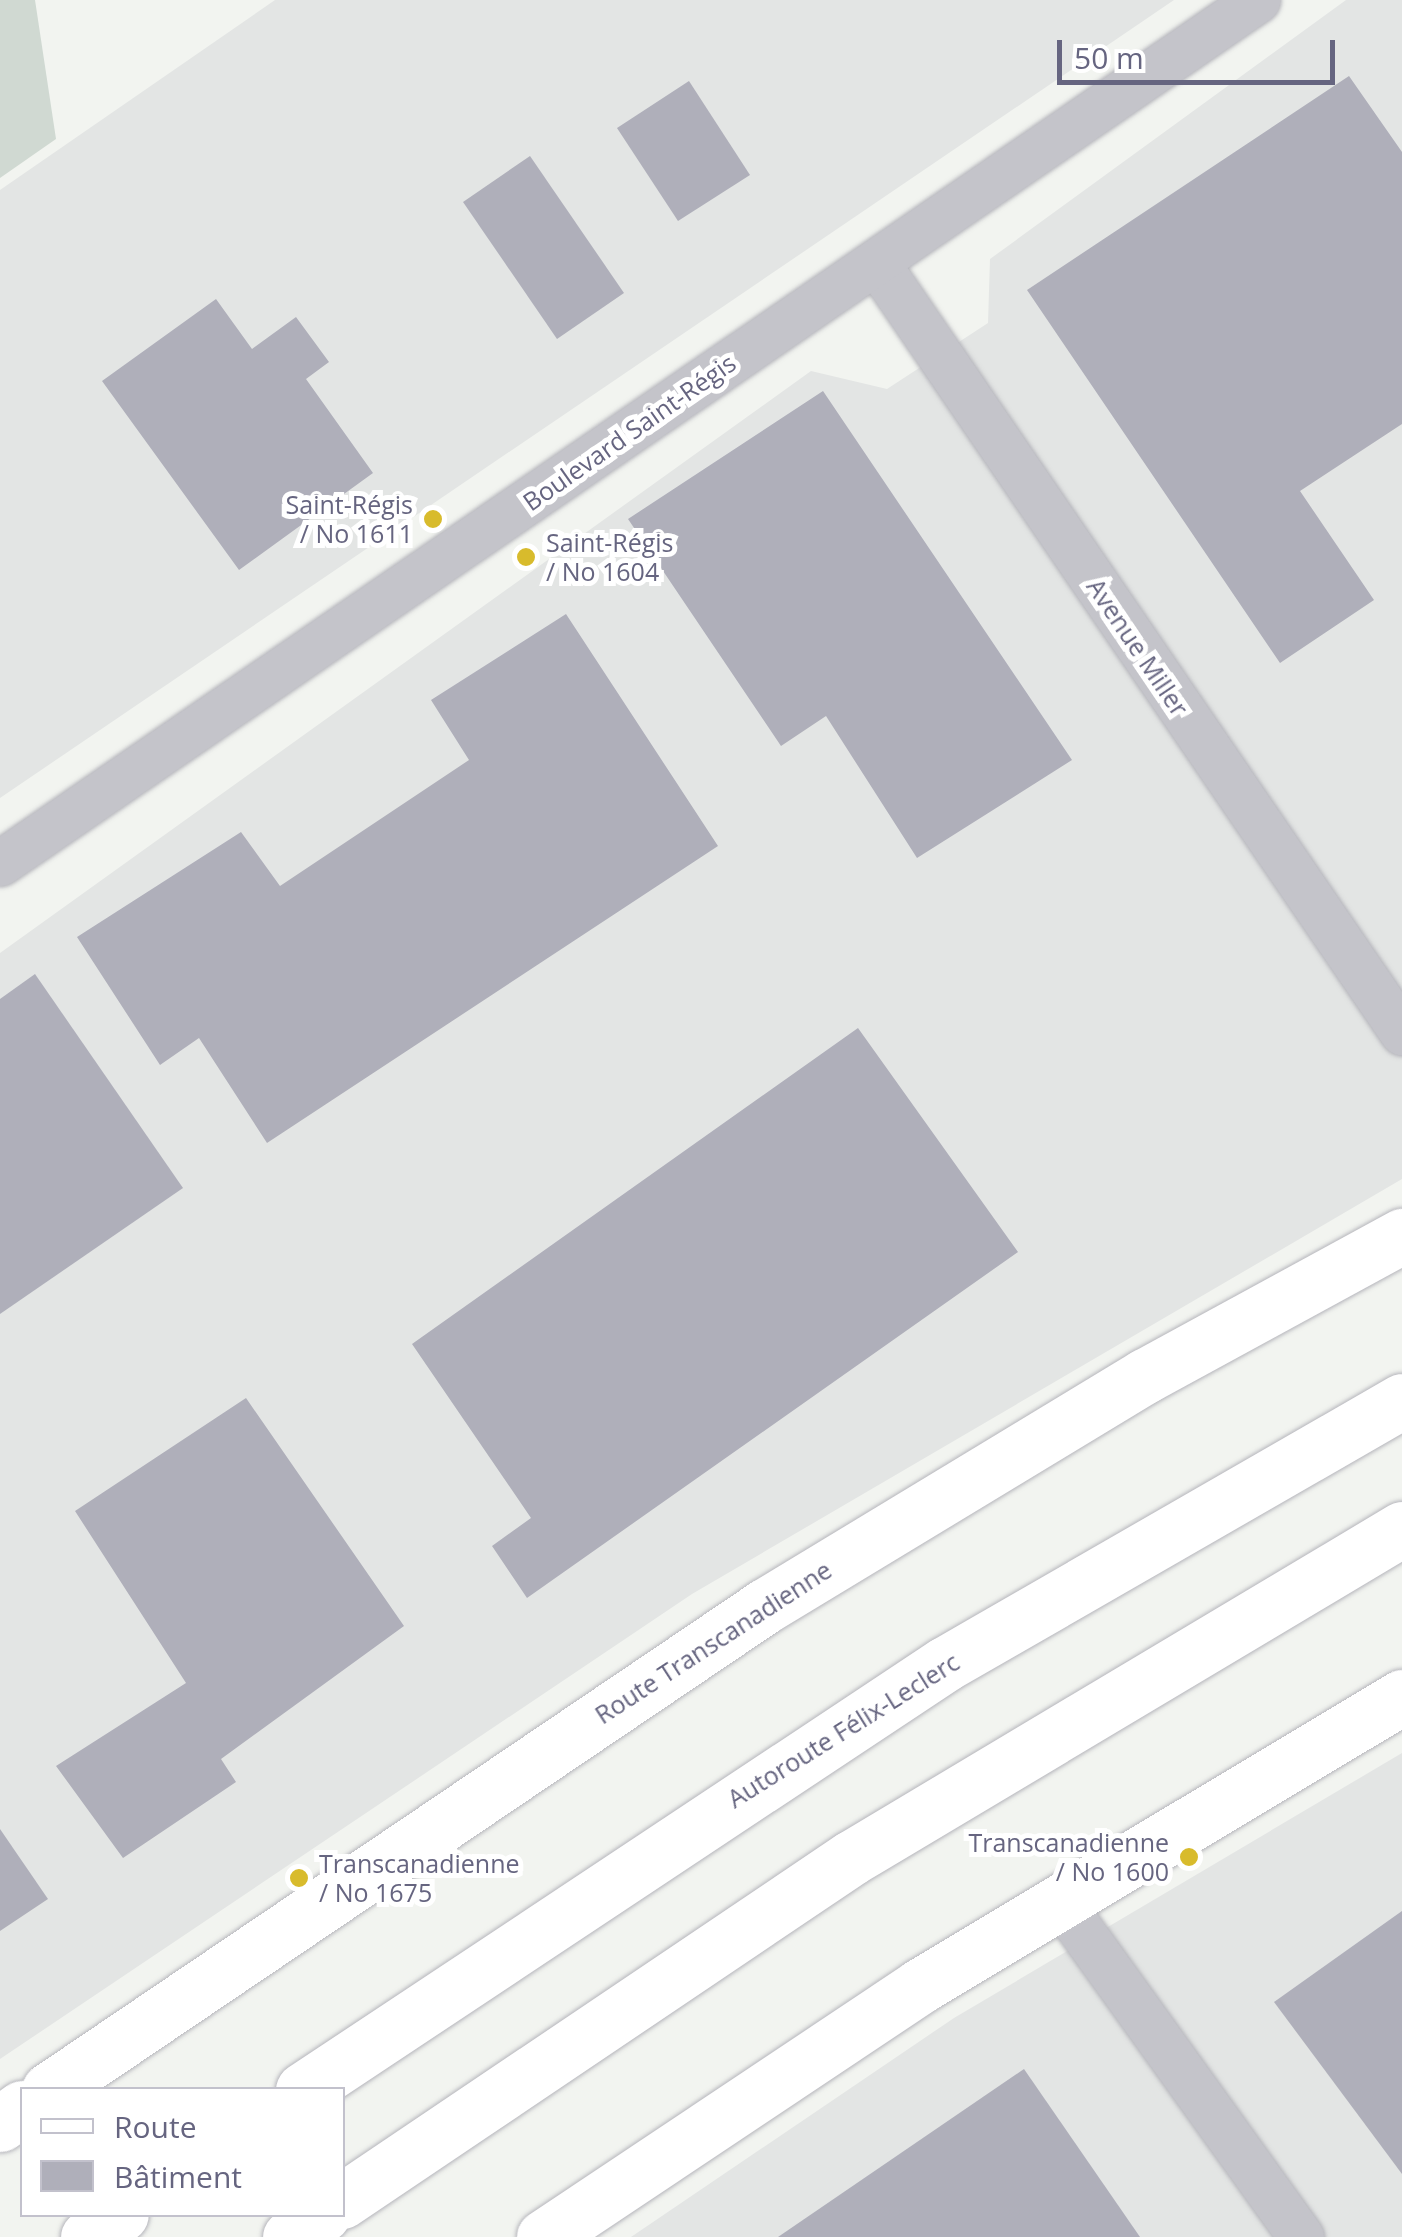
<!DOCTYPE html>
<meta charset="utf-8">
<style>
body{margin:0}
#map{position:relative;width:1402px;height:2237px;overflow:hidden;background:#f2f4f0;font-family:"Open Sans",sans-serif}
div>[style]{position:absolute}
.built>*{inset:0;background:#e3e5e4}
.green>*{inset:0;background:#d0d9d2}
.building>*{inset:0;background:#afafba}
.roads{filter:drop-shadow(0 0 2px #b5b5bb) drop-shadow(0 0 2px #b5b5bb)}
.minor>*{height:45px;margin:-22.5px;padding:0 22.5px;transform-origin:22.5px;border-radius:22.5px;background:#c4c4ca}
.major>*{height:55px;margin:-27.5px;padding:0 27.5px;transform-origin:27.5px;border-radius:27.5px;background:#fff}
.highway>*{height:55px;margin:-27.5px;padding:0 27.5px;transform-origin:27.5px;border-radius:27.5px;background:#fff}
.dots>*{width:28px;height:28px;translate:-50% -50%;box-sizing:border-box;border:5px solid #fff;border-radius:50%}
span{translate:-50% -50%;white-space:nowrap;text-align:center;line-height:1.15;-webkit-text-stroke:10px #fff;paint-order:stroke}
.street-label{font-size:25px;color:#666580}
.poi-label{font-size:25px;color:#666580}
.right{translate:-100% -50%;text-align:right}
.left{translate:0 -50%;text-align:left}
.legend{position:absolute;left:20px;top:2087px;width:325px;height:130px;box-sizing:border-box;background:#fff;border:2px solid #c2c1cc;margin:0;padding:12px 18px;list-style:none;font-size:30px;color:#666580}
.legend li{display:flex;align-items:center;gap:20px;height:50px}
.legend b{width:50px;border:2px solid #c2c1cc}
.scale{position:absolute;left:1057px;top:40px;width:278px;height:45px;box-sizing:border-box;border:5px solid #666580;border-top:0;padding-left:12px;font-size:30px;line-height:35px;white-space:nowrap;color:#666580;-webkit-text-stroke:8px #fff;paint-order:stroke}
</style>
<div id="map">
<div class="built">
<div style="clip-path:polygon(275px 0,1174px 0,0 798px,0 190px)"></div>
<div style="clip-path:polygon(1346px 0,1402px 0,1402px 1179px,692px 1594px,0 2059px,0 953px,811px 371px,887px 389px,988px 323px,990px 259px)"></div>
<div style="clip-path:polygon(1402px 1753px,1402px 2237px,631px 2237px,954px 2018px)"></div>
</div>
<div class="green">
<div style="clip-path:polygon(0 0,35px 0,56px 139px,0 178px)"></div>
</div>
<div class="building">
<div style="clip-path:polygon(1349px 76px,1402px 152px,1402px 424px,1300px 491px,1374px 600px,1280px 663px,1027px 290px)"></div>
<div style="clip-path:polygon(689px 81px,750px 175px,678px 221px,617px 128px)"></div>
<div style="clip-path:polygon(530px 156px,624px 293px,557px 339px,463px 202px)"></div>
<div style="clip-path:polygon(216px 299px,252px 349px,296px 317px,329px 362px,306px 379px,373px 473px,239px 570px,102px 381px)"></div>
<div style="clip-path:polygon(823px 391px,1072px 760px,917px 858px,826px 716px,781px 746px,628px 519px)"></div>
<div style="clip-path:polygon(566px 614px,718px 846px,267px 1143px,199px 1038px,160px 1065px,77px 937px,241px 832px,280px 886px,469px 760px,431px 700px)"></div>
<div style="clip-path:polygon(35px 974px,183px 1188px,0 1314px,0 999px)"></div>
<div style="clip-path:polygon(858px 1028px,1018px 1252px,527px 1598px,492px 1546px,531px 1518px,412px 1344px)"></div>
<div style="clip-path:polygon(246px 1398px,404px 1626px,221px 1759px,236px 1782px,123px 1858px,56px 1766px,186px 1683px,75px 1511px)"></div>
<div style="clip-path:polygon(0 1829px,48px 1899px,0 1931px)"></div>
<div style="clip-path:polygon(1402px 1911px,1402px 2174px,1274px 2002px)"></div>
<div style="clip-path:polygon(1024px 2069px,1140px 2237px,778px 2237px)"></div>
</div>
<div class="roads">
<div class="minor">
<div style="left:876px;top:262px;width:933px;rotate:55.66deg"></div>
<div style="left:0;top:863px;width:1525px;rotate:-34.47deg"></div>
<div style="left:1059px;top:1900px;width:415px;rotate:54.3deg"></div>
</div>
<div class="major">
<div style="left:49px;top:2090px;width:864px;rotate:-34.06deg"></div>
<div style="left:765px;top:1606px;width:444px;rotate:-31.2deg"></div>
<div style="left:1145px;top:1376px;width:293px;rotate:-28.6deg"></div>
<div style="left:0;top:2124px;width:27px;rotate:-36deg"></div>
<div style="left:544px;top:2237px;width:452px;rotate:-33.7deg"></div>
<div style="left:920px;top:1986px;width:562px;rotate:-30.95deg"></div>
</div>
<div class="highway">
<div style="left:303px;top:2090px;width:770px;rotate:-33.57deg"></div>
<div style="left:945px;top:1664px;width:527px;rotate:-29.92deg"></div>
<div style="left:342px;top:2201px;width:614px;rotate:-33.97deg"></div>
<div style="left:851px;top:1858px;width:642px;rotate:-30.84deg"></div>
<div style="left:88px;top:2237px;width:40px;rotate:-34.9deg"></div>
<div style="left:290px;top:2237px;width:40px;rotate:-34.9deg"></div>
</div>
</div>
<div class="dots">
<div style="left:433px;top:519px;background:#d8bb2c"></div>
<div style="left:526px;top:557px;background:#d8bb2c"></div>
<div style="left:1189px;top:1857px;background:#d8bb2c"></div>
<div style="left:299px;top:1878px;background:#d8bb2c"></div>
</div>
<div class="street-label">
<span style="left:629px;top:432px;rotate:-35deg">Boulevard Saint-Régis</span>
<span style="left:1138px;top:647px;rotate:56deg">Avenue Miller</span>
<span style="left:713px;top:1642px;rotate:-33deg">Route Transcanadienne</span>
<span style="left:843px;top:1730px;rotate:-32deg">Autoroute Félix-Leclerc</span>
</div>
<div class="poi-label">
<span class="right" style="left:413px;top:519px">Saint-Régis<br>/ No 1611</span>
<span class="left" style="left:546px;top:557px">Saint-Régis<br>/ No 1604</span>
<span class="right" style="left:1169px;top:1857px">Transcanadienne<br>/ No 1600</span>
<span class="left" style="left:319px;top:1878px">Transcanadienne<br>/ No 1675</span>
</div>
<ul class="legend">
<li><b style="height:12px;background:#fff"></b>Route</li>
<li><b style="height:28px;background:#afafba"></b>Bâtiment</li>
</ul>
<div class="scale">50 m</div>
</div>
